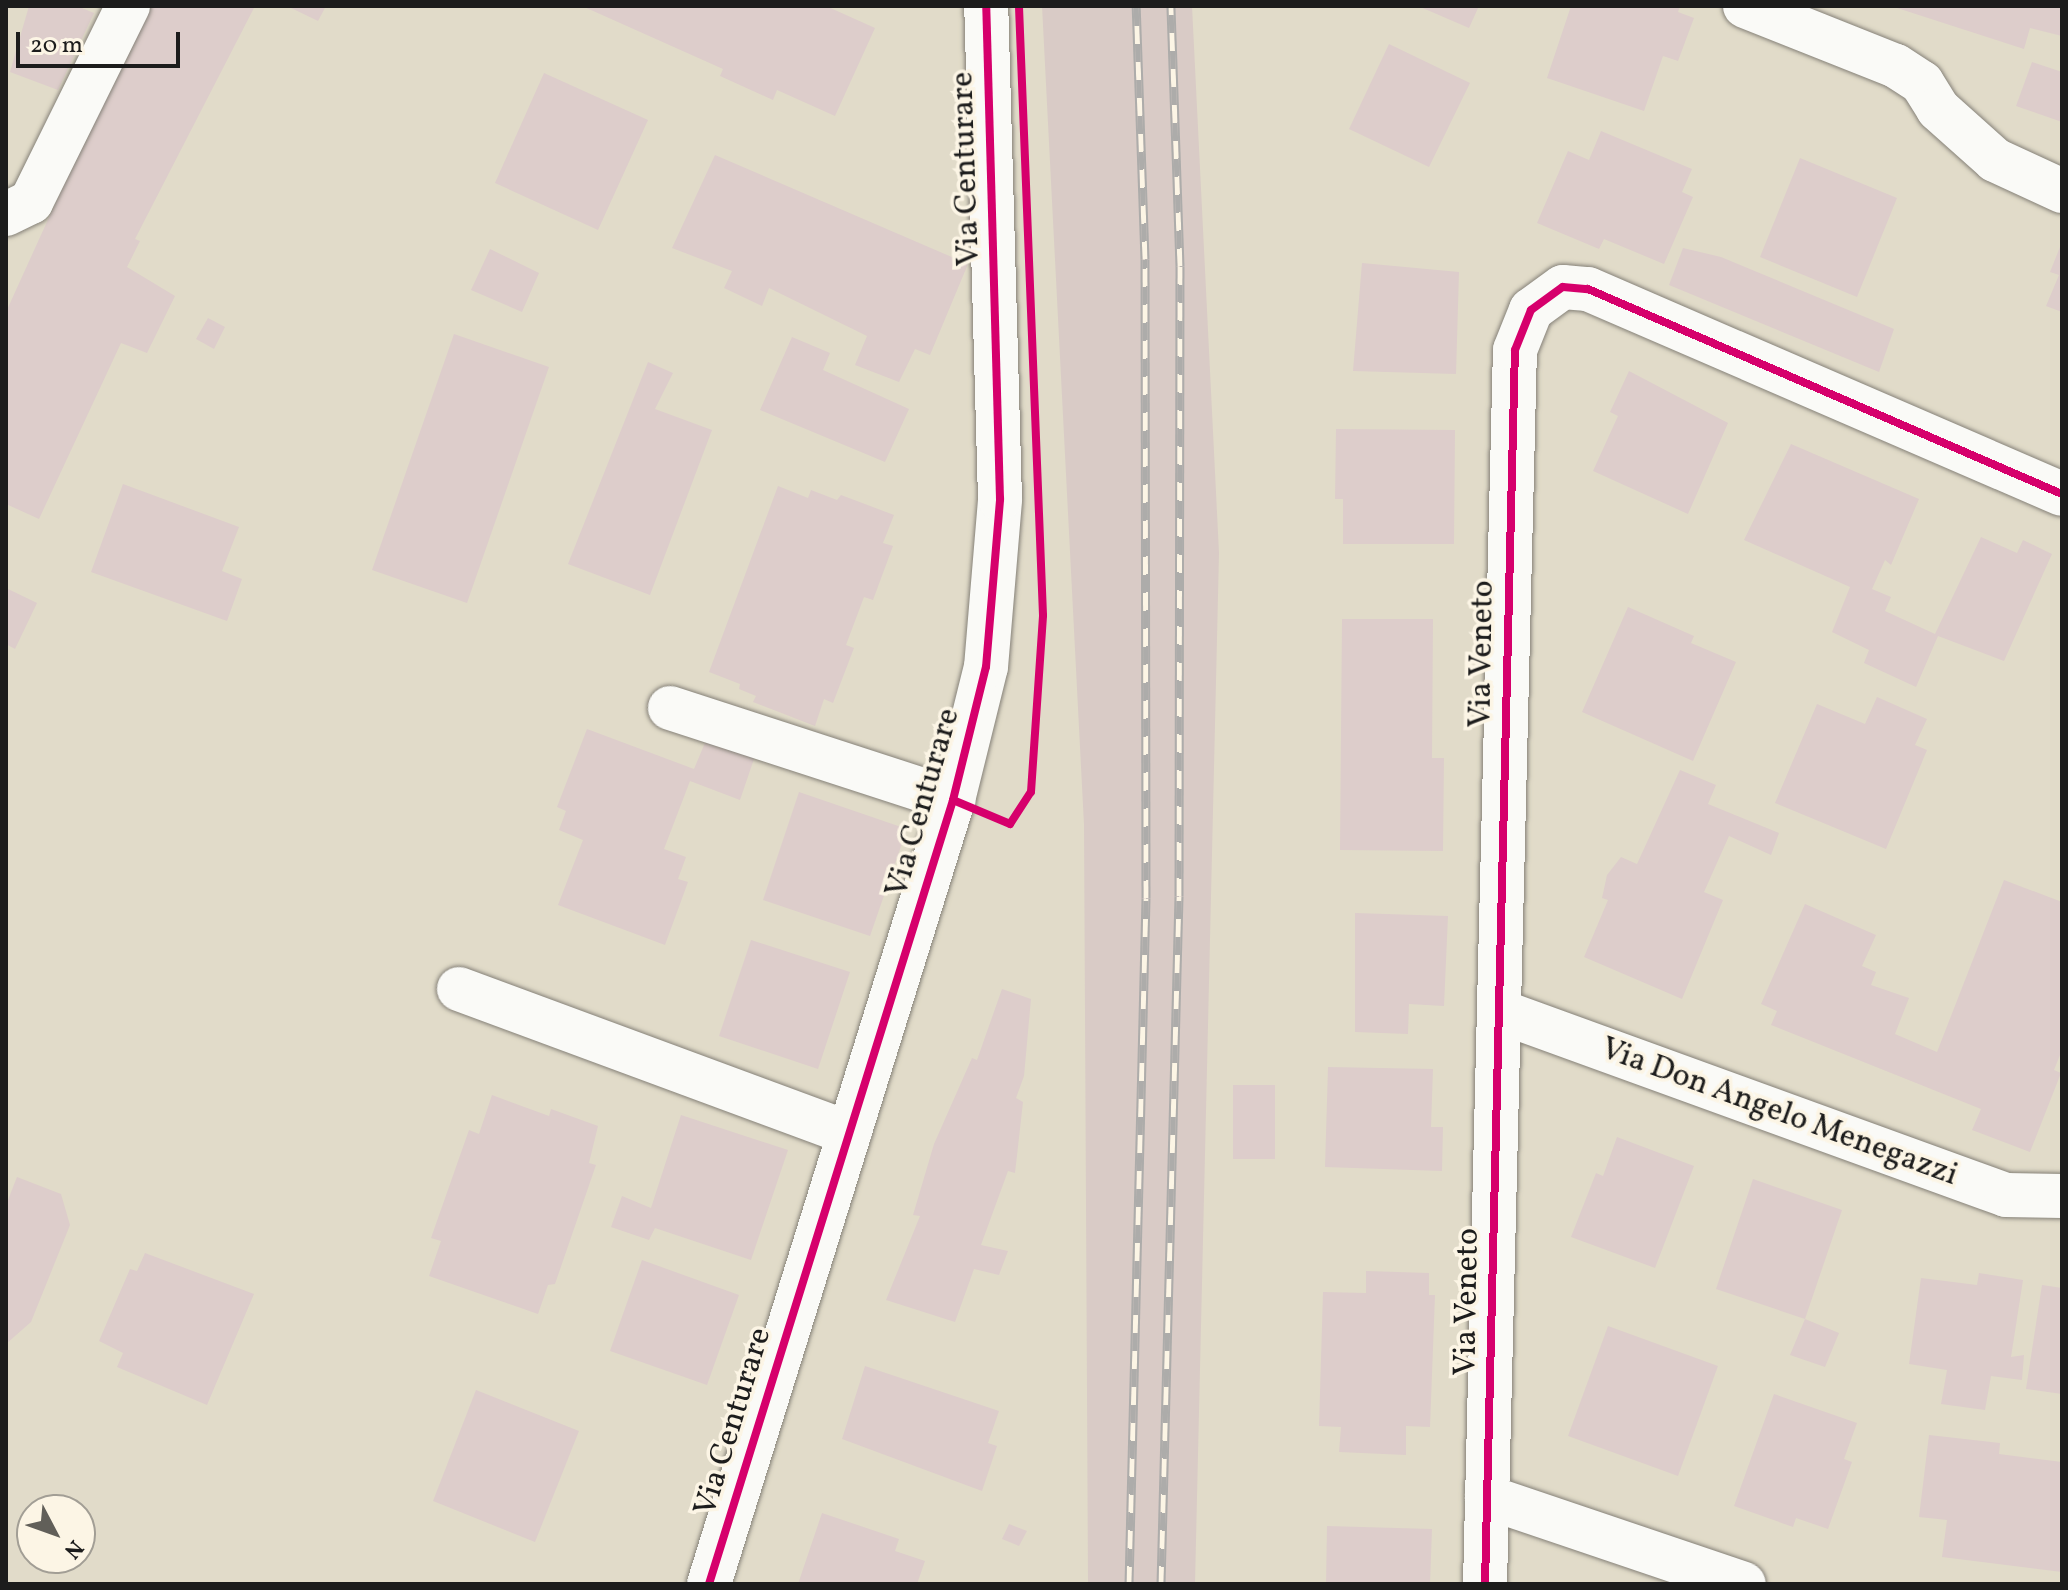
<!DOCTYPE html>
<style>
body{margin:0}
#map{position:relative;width:2068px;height:1590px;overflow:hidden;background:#e1dbc9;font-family:Vollkorn,serif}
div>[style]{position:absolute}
.industrial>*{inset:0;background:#d9cbc6}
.building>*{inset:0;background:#ddcdcb}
.roads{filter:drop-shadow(0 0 2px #858178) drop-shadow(0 0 2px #858178)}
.street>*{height:44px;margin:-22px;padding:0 22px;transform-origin:22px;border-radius:22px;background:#fafaf7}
.rail>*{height:9px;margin-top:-4.5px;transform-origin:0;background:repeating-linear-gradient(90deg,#fcf5e5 0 18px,#adacaa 0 36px);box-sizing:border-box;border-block:2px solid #adacaa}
.cycleway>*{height:8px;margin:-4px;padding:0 4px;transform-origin:4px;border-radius:4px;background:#d6006c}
span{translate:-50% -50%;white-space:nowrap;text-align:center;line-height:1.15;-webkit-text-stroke:7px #fcf5e5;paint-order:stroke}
.street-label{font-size:32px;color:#1c1c1c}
.frame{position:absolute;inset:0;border:8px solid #1c1c1c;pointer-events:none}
.north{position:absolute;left:16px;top:1494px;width:80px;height:80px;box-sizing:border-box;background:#fcf5e5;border:2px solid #a29e95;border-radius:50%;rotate:131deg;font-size:22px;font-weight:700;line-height:32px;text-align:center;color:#1c1c1c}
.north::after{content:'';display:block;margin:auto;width:28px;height:36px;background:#615f59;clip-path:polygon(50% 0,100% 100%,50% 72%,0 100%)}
.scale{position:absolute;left:16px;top:32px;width:164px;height:36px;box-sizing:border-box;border:4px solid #1c1c1c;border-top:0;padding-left:10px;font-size:24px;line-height:28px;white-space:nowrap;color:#1c1c1c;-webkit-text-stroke:6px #fcf5e5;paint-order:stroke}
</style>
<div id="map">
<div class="industrial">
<div style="clip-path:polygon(1042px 6px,1192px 6px,1219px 553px,1195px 1584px,1088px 1584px,1084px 825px)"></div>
</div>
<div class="building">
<div style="clip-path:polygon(29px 6px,77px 6px,94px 13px,58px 90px,10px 72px)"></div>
<div style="clip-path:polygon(145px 6px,255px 6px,135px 239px,140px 241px,127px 267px,175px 296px,147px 353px,121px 343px,39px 519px,6px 504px,6px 312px)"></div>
<div style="clip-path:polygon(287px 6px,326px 6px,318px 21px)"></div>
<div style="clip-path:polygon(582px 6px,826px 6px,875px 28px,835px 116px,777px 90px,773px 100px,720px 76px,723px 69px)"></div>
<div style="clip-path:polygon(1418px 6px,1479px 6px,1469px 28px)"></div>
<div style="clip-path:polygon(1571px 6px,1680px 6px,1678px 12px,1694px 18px,1678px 61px,1663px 56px,1644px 111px,1547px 78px)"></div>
<div style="clip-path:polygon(2062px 6px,2062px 36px,2030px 28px,2024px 49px,1894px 7px)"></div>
<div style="clip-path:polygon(1389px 44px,1470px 83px,1429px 167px,1349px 129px)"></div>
<div style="clip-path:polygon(2032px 62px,2062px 72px,2062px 122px,2016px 106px)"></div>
<div style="clip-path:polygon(544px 73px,648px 120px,598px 230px,495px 183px)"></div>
<div style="clip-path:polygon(1601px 131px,1692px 169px,1682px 192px,1693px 197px,1664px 264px,1604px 239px,1599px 249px,1537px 223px,1568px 151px,1589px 160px)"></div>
<div style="clip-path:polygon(715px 155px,968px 264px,930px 355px,915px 349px,899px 382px,855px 365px,867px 336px,769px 288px,762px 306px,724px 288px,732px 271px,672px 248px)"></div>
<div style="clip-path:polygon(1800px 158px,1897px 198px,1857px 297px,1760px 257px)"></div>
<div style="clip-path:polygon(2062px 242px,2062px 312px,2046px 306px,2059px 275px,2050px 272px)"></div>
<div style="clip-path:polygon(1683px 248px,1721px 257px,1894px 329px,1879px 372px,1669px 285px)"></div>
<div style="clip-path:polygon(490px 249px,539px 273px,522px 312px,471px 290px)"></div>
<div style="clip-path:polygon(1362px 263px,1459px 272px,1456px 374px,1353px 371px)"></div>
<div style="clip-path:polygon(208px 318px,225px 327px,214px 349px,196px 339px)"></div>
<div style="clip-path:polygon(454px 334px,549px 367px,467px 603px,372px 570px)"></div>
<div style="clip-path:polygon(792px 337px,830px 353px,823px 370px,909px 409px,885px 462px,760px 410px)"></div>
<div style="clip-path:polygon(648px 362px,673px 373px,655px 409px,712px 430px,650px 595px,568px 564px)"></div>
<div style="clip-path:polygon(1629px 371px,1728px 423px,1688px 514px,1593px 471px,1618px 416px,1610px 412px)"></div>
<div style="clip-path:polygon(1336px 429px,1455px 430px,1454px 544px,1343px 544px,1343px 499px,1335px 499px)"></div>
<div style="clip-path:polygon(1791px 444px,1919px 499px,1891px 565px,1885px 560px,1872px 589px,1891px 597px,1885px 611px,1935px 634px,1981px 537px,2017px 553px,2023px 540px,2052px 554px,2004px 661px,1938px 636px,1916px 687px,1864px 663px,1869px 650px,1832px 632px,1850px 587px,1744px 540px)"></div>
<div style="clip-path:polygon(123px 484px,239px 527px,222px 571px,242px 579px,227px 621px,91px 572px)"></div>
<div style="clip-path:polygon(778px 486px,808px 498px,811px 490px,837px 500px,841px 495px,894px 515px,883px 543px,893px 546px,873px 600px,864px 597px,846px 645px,854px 648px,833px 703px,824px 699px,815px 726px,753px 702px,756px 696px,739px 689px,740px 684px,709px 672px)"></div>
<div style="clip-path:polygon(6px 588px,37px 603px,15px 649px,6px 644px)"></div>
<div style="clip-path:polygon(1628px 607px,1694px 636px,1691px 643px,1736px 662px,1693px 761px,1582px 712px)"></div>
<div style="clip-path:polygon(1342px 619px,1433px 619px,1432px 758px,1444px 758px,1443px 851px,1340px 850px)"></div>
<div style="clip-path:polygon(1877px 697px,1927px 719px,1915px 745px,1927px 750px,1886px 849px,1775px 803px,1817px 704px,1865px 724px)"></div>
<div style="clip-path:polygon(587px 729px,694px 769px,707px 738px,755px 756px,740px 800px,690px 781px,664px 849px,686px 857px,678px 879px,688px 882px,665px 945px,558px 905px,583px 840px,559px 830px,566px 811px,557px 807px)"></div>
<div style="clip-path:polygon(1680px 770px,1716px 785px,1708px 804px,1779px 833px,1771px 855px,1729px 836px,1704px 892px,1723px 900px,1682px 999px,1584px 957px,1608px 900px,1602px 898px,1607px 875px,1621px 857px,1637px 864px)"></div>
<div style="clip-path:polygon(799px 792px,907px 829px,870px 936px,763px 900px)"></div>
<div style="clip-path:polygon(2004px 880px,2062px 902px,2062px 1050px,2054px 1070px,2061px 1073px,2030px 1152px,1972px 1130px,1981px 1109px,1771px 1025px,1777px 1011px,1761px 1004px,1805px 904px,1876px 935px,1862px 966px,1876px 972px,1871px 985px,1909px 998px,1895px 1034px,1937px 1052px)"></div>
<div style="clip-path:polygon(1355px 913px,1448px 916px,1444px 1006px,1409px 1004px,1408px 1034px,1355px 1032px)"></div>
<div style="clip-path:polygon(751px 940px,850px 972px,818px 1069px,719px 1036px)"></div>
<div style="clip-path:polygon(1002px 989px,1031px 999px,1024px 1076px,1016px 1098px,1023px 1102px,1015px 1173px,1008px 1171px,981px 1245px,1008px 1251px,999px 1275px,974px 1269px,955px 1322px,886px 1300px,920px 1216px,913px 1215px,934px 1144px,972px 1058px,977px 1060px)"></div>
<div style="clip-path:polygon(1328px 1067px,1433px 1069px,1431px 1127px,1443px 1127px,1442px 1171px,1325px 1167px)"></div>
<div style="clip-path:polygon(1233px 1085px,1275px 1085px,1275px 1159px,1233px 1159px)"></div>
<div style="clip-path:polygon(492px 1095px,549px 1116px,551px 1109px,598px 1126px,589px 1163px,596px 1165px,555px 1284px,548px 1285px,538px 1314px,429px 1276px,441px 1241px,431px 1238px,469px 1130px,479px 1134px)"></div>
<div style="clip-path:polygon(681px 1115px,788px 1150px,751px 1260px,655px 1228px,649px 1240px,611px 1227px,622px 1196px,651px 1208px)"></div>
<div style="clip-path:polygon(1617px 1137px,1694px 1166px,1655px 1268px,1571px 1237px,1596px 1173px,1603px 1176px)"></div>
<div style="clip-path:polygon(17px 1177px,61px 1194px,70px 1225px,31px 1322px,6px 1344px,6px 1205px)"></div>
<div style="clip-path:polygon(1753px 1179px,1842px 1210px,1805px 1319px,1716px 1289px)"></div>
<div style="clip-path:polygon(145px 1253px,254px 1294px,207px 1405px,117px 1367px,123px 1353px,99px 1341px,130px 1269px,137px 1271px)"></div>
<div style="clip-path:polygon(642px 1260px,739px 1295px,707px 1385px,610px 1351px)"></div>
<div style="clip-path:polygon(1366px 1271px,1429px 1273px,1429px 1295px,1435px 1295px,1430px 1427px,1406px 1426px,1406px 1455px,1339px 1452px,1341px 1427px,1319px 1426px,1323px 1292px,1366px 1293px)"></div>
<div style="clip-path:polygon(1979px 1273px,2023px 1280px,2011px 1357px,2024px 1355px,2022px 1380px,1991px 1376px,1985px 1410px,1941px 1404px,1947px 1370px,1909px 1364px,1921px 1278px,1977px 1285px)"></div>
<div style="clip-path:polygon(2042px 1285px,2062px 1288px,2062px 1394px,2026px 1389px)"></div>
<div style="clip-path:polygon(1805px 1319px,1839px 1333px,1825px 1367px,1790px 1355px)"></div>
<div style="clip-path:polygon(1608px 1326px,1718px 1366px,1678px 1476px,1568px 1436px)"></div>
<div style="clip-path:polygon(865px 1366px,999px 1411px,988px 1443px,997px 1446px,982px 1491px,842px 1439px)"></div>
<div style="clip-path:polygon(476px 1390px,579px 1431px,535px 1542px,433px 1501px)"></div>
<div style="clip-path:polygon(1774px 1394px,1857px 1423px,1844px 1459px,1852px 1462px,1828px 1529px,1796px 1518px,1793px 1527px,1734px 1506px)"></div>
<div style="clip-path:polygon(1929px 1435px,2000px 1443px,1999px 1454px,2062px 1462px,2062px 1572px,1942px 1557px,1947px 1520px,1919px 1517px)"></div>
<div style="clip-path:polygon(822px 1513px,899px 1539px,895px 1551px,925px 1561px,917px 1584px,798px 1584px)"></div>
<div style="clip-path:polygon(1009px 1524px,1027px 1531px,1019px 1546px,1002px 1539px)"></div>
<div style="clip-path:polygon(1327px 1526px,1432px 1529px,1430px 1584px,1326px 1584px)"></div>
</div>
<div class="roads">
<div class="street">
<div style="left:1745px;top:6px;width:162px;rotate:21.7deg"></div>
<div style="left:1896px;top:66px;width:31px;rotate:33deg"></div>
<div style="left:1922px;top:83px;width:31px;rotate:58deg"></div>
<div style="left:1938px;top:109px;width:76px;rotate:41.8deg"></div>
<div style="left:1995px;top:160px;width:74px;rotate:24.8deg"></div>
<div style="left:6px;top:214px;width:28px;rotate:-26deg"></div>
<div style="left:31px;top:202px;width:219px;rotate:-63.7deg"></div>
<div style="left:670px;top:708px;width:298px;rotate:18deg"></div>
<div style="left:459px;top:989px;width:416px;rotate:20.3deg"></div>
<div style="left:1499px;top:1011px;width:539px;rotate:19.95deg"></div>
<div style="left:2006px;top:1195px;width:56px;rotate:1deg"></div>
<div style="left:1487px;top:1497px;width:271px;rotate:18.7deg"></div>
<div style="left:709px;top:1584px;width:821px;rotate:-72.71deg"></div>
<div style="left:953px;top:800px;width:137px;rotate:-76.1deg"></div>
<div style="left:986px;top:667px;width:169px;rotate:-85.2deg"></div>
<div style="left:1000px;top:499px;width:493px;rotate:-91.6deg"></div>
<div style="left:1485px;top:1584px;width:1234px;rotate:-88.61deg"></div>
<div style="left:1515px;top:350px;width:43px;rotate:-68.2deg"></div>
<div style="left:1531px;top:310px;width:39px;rotate:-36deg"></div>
<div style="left:1563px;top:287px;width:25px;rotate:5deg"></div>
<div style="left:1588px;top:289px;width:516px;rotate:23.39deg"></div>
</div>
</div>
<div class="rail">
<div style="left:1129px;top:1584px;width:686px;rotate:-88.58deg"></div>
<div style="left:1146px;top:898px;width:639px;rotate:-90.09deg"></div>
<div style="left:1145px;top:259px;width:253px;rotate:-92deg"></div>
<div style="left:1161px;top:1584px;width:688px;rotate:-88.5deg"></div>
<div style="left:1179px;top:896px;width:630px;rotate:-89.91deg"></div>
<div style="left:1180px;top:266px;width:260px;rotate:-92deg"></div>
</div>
<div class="cycleway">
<div style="left:953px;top:800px;width:62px;rotate:22.8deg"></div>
<div style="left:1010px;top:824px;width:38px;rotate:-57deg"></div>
<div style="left:1031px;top:792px;width:177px;rotate:-86.1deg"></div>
<div style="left:1043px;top:615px;width:609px;rotate:-92.26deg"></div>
<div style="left:709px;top:1584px;width:821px;rotate:-72.71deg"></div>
<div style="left:953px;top:800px;width:137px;rotate:-76.1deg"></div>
<div style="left:986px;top:667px;width:169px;rotate:-85.2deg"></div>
<div style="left:1000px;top:499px;width:493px;rotate:-91.6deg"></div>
<div style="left:1485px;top:1584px;width:1234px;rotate:-88.61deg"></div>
<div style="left:1515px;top:350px;width:43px;rotate:-68.2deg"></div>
<div style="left:1531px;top:310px;width:39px;rotate:-36deg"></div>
<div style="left:1563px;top:287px;width:25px;rotate:5deg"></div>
<div style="left:1588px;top:289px;width:516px;rotate:23.39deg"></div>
</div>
<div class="street-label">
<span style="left:967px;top:169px;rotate:-92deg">Via Centurare</span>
<span style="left:1483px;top:654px;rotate:-89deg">Via Veneto</span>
<span style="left:924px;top:803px;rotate:-74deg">Via Centurare</span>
<span style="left:1779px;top:1113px;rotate:20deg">Via Don Angelo Menegazzi</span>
<span style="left:1468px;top:1302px;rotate:-89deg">Via Veneto</span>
<span style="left:734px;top:1422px;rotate:-73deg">Via Centurare</span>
</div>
<div class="frame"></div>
<div class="north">N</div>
<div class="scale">20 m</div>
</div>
